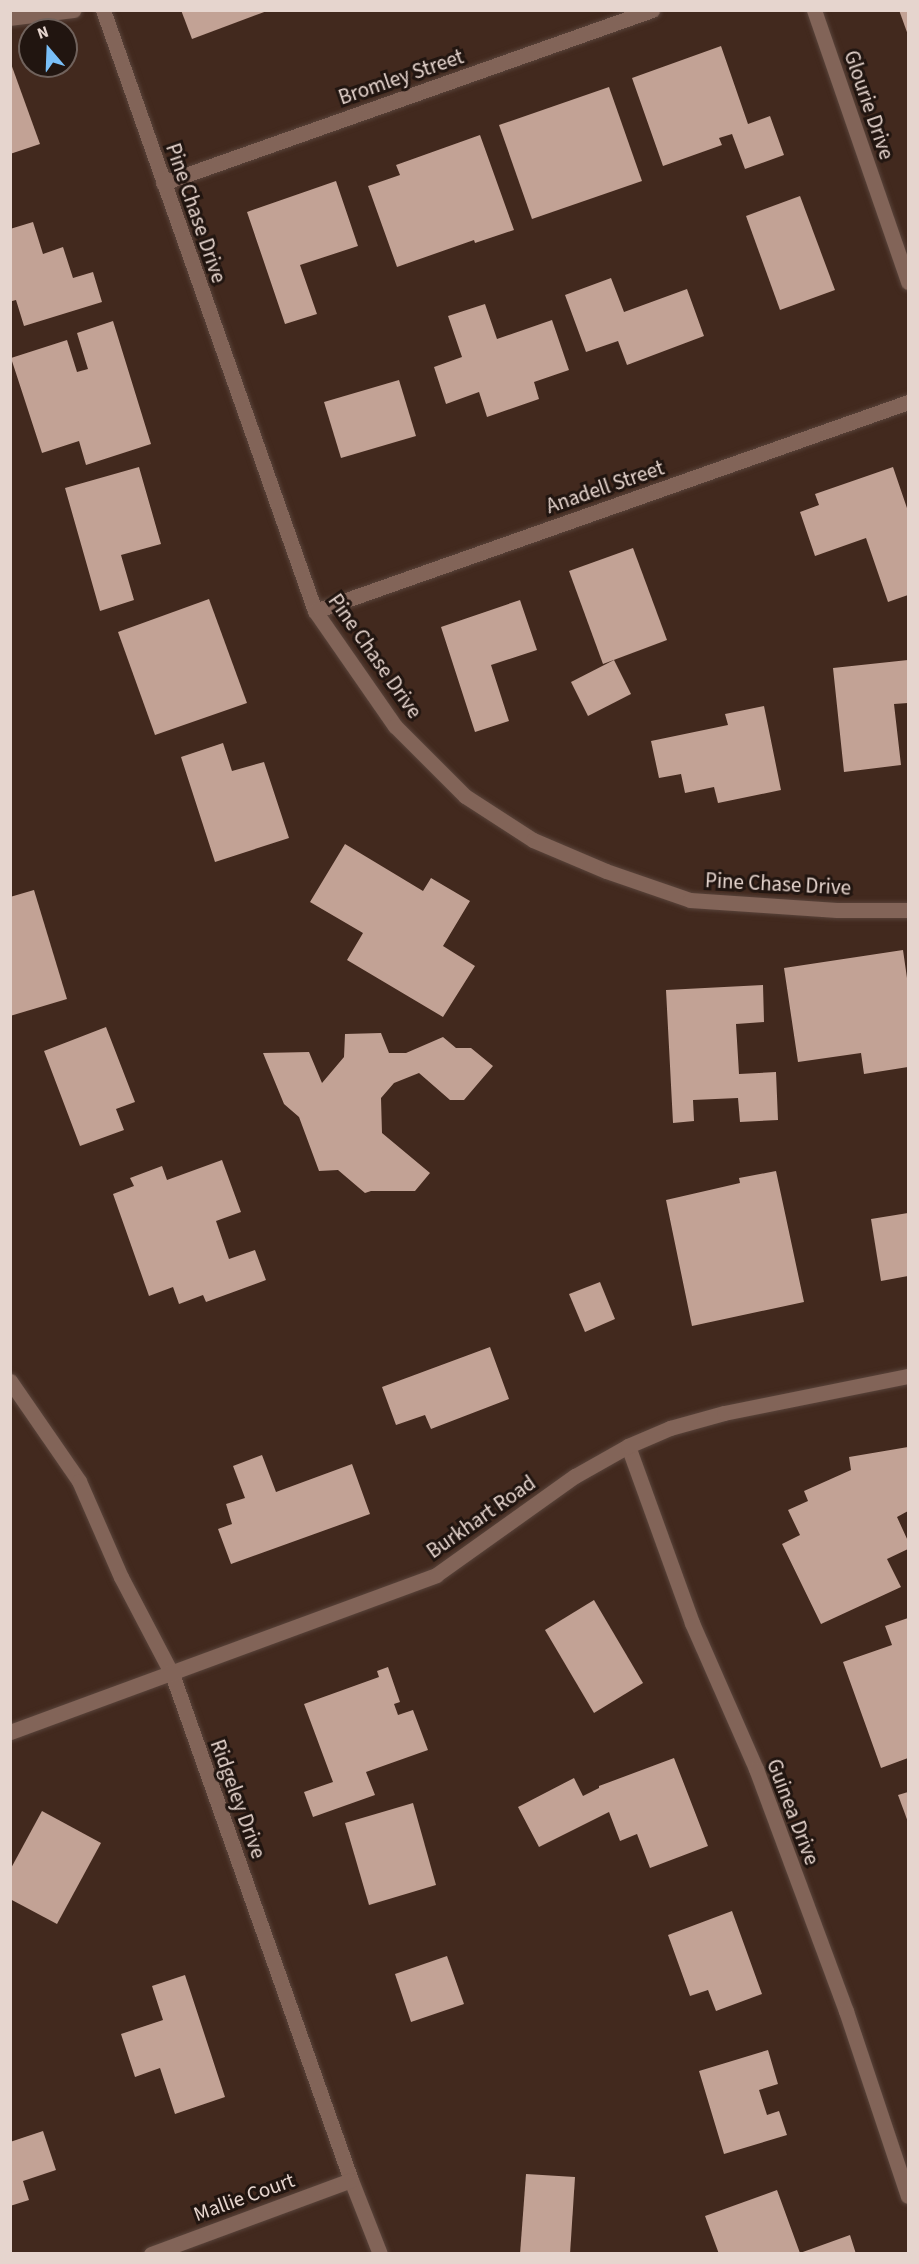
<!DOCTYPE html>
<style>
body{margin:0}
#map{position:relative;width:919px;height:2264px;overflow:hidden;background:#42291e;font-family:"Source Sans 3",sans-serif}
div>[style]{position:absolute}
.building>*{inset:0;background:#c2a295}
.roads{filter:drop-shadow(0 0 2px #59443b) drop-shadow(0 0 2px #59443b)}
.street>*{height:15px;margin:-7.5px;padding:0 7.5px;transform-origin:7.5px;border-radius:7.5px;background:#826458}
span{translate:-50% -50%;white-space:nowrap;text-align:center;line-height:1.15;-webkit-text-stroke:6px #211510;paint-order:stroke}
.street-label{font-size:21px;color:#e6d5ce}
.frame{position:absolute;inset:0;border:12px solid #e6d5ce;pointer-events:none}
.north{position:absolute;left:18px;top:18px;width:60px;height:60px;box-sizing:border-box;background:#211510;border:2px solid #70625c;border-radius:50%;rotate:341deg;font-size:16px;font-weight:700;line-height:24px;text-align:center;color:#e6d5ce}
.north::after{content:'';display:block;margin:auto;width:21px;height:27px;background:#79bff8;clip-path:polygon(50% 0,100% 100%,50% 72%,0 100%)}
</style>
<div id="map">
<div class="building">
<div style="clip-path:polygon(181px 10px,267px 10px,267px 11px,192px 39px)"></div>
<div style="clip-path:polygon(899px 10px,908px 10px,908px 35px)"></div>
<div style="clip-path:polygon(721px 46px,748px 124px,770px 116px,784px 155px,745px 169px,732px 134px,719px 138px,722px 145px,663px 166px,632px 78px)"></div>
<div style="clip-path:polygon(10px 61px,40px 144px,10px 154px)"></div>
<div style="clip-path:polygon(609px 87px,642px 181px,532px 219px,499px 125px)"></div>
<div style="clip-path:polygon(480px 135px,514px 230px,475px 243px,474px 240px,397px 267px,368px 186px,400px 175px,396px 165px)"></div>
<div style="clip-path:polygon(336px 181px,358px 246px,300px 265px,317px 314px,285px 324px,247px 212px)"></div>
<div style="clip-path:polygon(800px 196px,835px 290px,780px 310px,746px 216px)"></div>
<div style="clip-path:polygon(33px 222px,43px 254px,63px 247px,73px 278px,93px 272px,102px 302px,24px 326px,16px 300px,12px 301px,10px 295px,10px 229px)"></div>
<div style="clip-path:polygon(611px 278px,624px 312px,687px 289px,704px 336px,627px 365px,618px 341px,586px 352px,565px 295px)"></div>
<div style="clip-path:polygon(485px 304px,497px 339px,552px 320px,569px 370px,534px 382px,539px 399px,487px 417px,479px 392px,446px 404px,434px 367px,462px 357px,448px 316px)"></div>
<div style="clip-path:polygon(113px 321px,151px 444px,86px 465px,79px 441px,42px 453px,11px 358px,67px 340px,77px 372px,88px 369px,77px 333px)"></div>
<div style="clip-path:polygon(399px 380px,416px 436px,341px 458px,324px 402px)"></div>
<div style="clip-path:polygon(139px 467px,161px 544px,121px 555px,134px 600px,100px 611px,65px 488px)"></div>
<div style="clip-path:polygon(893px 467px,908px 511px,908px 595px,888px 602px,866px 538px,815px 556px,800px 512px,819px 505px,815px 494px)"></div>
<div style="clip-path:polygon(633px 548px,667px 640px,603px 664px,569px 571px)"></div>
<div style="clip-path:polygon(209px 599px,247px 703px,155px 735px,118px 632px)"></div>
<div style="clip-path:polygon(520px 600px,537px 650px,491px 665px,509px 721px,475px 732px,441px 627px)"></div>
<div style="clip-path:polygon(614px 660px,631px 694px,588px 716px,571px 682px)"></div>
<div style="clip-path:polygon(908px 660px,908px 703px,894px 704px,901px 765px,844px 772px,833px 668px)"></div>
<div style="clip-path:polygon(764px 706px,781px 790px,718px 803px,714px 787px,685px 793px,681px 774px,659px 778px,651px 741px,728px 725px,725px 714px)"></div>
<div style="clip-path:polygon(223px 743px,232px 771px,264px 762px,289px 838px,215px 862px,181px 757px)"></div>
<div style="clip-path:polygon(345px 844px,423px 891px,431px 878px,470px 901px,443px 946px,475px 966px,443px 1017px,347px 960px,363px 933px,310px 902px)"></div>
<div style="clip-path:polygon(34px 890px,67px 999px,10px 1016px,10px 897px)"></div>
<div style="clip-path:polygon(903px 950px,908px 985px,908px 1067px,864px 1074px,861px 1053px,798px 1062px,784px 968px)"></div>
<div style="clip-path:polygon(763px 985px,764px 1022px,736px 1024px,739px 1074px,776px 1072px,778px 1120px,740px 1122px,738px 1098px,693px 1100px,694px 1121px,673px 1123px,666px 990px)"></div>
<div style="clip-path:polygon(106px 1027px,135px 1102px,116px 1109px,124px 1130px,80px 1146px,44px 1051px)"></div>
<div style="clip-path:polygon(381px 1033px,389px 1053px,406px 1053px,443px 1037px,456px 1048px,471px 1048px,493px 1066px,464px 1100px,450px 1100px,419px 1073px,394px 1083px,381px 1098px,382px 1133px,430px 1173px,415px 1191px,371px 1191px,365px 1193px,338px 1170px,319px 1171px,299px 1117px,284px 1104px,263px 1053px,309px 1052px,322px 1083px,344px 1057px,345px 1034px)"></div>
<div style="clip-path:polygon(222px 1160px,241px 1212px,216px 1221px,229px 1259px,255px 1250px,266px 1280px,206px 1302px,203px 1295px,179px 1304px,173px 1287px,149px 1296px,113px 1194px,134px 1186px,130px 1178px,162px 1166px,167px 1180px)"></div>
<div style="clip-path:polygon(776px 1171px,804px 1302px,692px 1326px,666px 1200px,740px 1183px,739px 1178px)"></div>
<div style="clip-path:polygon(908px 1213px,908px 1276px,881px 1281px,871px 1219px)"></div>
<div style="clip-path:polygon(600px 1282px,615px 1319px,585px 1332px,569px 1294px)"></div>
<div style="clip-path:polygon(490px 1347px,509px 1399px,431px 1429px,425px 1415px,396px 1425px,382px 1387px)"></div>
<div style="clip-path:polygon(908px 1447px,908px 1511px,897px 1517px,908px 1541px,908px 1549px,887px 1559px,901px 1587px,821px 1624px,782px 1544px,800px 1535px,788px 1510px,808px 1501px,804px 1491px,851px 1470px,849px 1457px)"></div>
<div style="clip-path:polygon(262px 1455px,276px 1492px,352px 1464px,370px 1514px,231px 1564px,218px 1529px,232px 1524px,226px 1504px,245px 1498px,233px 1466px)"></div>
<div style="clip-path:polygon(594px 1600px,643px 1683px,594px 1713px,545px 1630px)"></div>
<div style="clip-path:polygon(908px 1618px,908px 1758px,881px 1768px,843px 1662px,892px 1645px,885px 1626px)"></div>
<div style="clip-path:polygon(388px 1667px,400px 1702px,394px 1704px,398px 1715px,413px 1710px,428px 1750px,366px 1772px,375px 1795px,313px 1817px,304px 1792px,333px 1782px,304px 1704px,379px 1677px,377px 1671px)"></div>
<div style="clip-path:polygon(674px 1758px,708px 1846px,650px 1868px,637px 1834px,620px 1841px,609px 1812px,539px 1847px,518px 1807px,574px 1778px,583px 1796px,599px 1788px,599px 1786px)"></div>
<div style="clip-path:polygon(908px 1792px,908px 1822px,898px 1795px)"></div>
<div style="clip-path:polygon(413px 1803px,436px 1885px,369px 1905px,345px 1823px)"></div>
<div style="clip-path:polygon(42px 1811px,101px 1843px,57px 1924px,10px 1899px,10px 1870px)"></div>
<div style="clip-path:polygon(732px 1911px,762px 1994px,716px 2011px,708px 1990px,690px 1996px,668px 1935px)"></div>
<div style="clip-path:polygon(447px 1956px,464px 2004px,411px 2022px,395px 1974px)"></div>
<div style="clip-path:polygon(185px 1975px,225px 2097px,175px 2114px,160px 2068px,135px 2077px,121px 2034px,163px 2020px,152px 1986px)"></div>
<div style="clip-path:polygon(768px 2050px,778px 2084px,759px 2090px,767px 2115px,779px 2111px,787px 2135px,724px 2154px,699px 2071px)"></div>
<div style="clip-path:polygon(43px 2131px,56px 2170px,23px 2181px,29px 2200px,10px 2206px,10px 2142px)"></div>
<div style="clip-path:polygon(526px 2174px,575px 2177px,570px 2254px,520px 2254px)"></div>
<div style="clip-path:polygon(777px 2190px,800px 2253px,850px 2235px,856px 2254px,719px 2254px,705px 2216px)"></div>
</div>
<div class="roads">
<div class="street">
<div style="left:103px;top:10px;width:637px;rotate:70.57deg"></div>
<div style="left:315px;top:611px;width:140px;rotate:55.2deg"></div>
<div style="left:395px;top:726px;width:99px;rotate:45deg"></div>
<div style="left:465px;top:796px;width:81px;rotate:32.9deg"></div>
<div style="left:533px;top:840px;width:79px;rotate:23deg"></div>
<div style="left:606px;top:871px;width:89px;rotate:19deg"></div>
<div style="left:690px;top:900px;width:147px;rotate:3.9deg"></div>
<div style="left:837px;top:910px;width:71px"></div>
<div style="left:814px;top:10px;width:288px;rotate:70.9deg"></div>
<div style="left:10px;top:18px;width:64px;rotate:-7.1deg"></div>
<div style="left:163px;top:183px;width:519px;rotate:-19.48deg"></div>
<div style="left:315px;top:611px;width:629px;rotate:-19.41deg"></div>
<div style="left:10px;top:1381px;width:121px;rotate:55.4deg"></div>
<div style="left:79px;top:1481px;width:105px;rotate:66.4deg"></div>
<div style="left:121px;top:1577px;width:110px;rotate:62.3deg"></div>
<div style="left:172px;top:1674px;width:537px;rotate:70.52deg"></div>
<div style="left:351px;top:2180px;width:79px;rotate:68.6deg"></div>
<div style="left:628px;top:1446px;width:188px;rotate:70.1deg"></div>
<div style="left:692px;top:1623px;width:159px;rotate:66.3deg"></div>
<div style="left:756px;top:1769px;width:258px;rotate:69.6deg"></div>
<div style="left:846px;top:2011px;width:195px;rotate:71.5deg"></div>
<div style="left:10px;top:1732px;width:454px;rotate:-20.2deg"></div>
<div style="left:436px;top:1575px;width:171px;rotate:-35.5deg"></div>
<div style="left:575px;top:1476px;width:61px;rotate:-29.5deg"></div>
<div style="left:628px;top:1446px;width:46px;rotate:-23.2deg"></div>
<div style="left:670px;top:1428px;width:56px;rotate:-15.5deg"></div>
<div style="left:724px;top:1413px;width:188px;rotate:-11.4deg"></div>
<div style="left:151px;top:2254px;width:213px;rotate:-20.3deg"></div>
</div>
</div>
<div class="street-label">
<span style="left:401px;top:77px;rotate:-19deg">Bromley Street</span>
<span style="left:869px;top:105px;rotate:71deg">Glourie Drive</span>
<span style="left:196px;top:213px;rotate:71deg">Pine Chase Drive</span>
<span style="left:605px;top:487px;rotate:-19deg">Anadell Street</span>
<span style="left:375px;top:656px;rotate:55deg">Pine Chase Drive</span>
<span style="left:778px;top:884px;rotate:3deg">Pine Chase Drive</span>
<span style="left:481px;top:1517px;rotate:-35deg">Burkhart Road</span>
<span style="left:238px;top:1799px;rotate:70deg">Ridgeley Drive</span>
<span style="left:793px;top:1812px;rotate:69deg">Guinea Drive</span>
<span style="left:244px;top:2197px;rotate:-20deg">Mallie Court</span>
</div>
<div class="frame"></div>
<div class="north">N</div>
</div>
